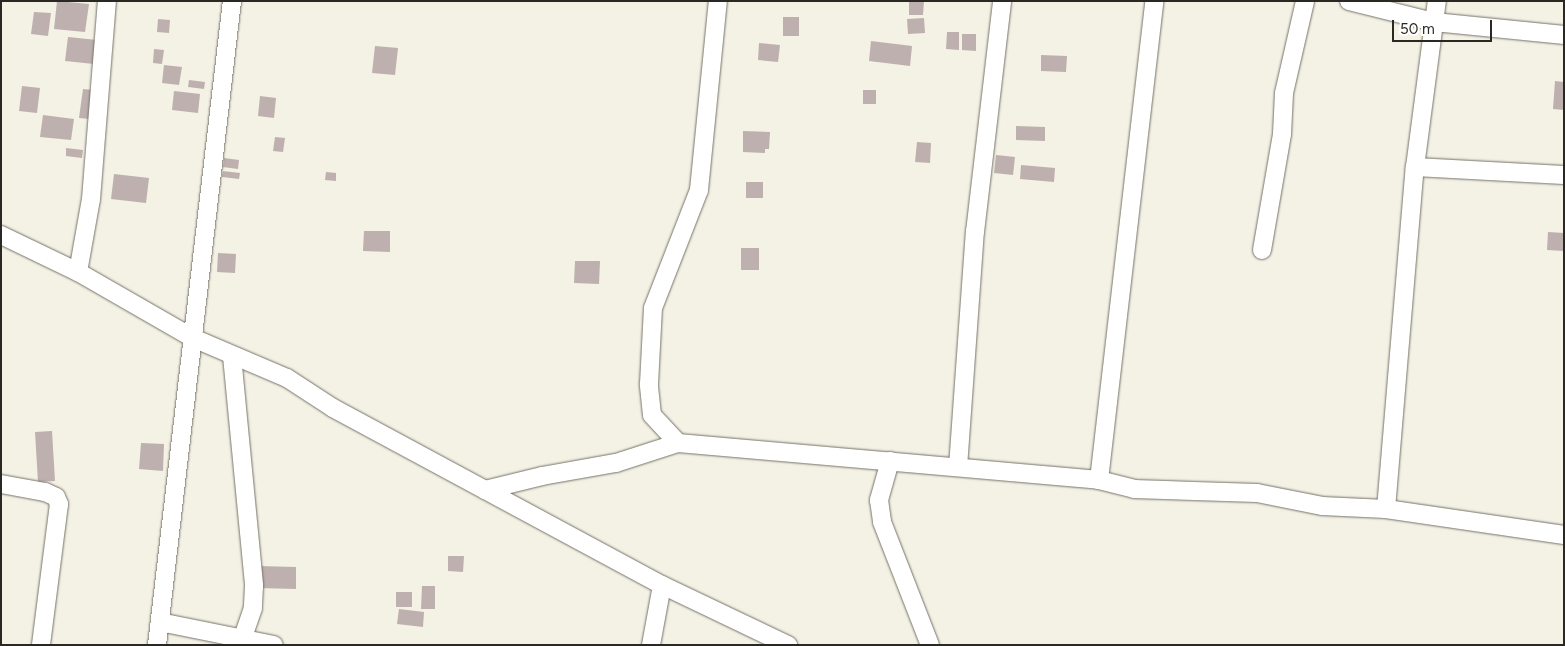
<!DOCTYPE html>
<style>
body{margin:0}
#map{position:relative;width:1565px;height:646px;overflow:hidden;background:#f4f1e5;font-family:Figtree,sans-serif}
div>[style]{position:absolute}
.building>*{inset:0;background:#beb0ae}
.roads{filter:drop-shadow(0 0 1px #757267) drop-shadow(0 0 1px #757267)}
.minor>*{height:18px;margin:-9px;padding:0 9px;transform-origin:9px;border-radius:9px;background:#fff}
span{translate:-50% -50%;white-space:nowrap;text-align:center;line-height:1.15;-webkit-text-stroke:4px #fff;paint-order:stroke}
.frame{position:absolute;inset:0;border:2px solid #292823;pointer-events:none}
.scale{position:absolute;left:1392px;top:20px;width:100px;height:22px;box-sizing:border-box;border:2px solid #292823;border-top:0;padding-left:6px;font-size:15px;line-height:18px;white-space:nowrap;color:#292823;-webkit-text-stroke:4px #fff;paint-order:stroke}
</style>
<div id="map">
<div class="building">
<div style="clip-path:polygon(57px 1px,89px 4px,85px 32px,54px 29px)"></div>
<div style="clip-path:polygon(909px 1px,924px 1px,923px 15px,909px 15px)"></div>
<div style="clip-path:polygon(34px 12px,51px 13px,48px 36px,31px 34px)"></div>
<div style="clip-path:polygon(783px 17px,799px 17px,799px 36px,783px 36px)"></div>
<div style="clip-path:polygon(924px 18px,925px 33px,908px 34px,907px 19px)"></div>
<div style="clip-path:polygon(158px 19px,170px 20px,169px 33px,157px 32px)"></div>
<div style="clip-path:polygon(947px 32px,959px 32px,959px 50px,946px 49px)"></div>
<div style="clip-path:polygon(962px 34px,976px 34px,976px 51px,962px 50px)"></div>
<div style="clip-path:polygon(68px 37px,97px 40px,94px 64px,65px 61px)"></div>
<div style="clip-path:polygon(871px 41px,912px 46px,910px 66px,869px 61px)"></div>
<div style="clip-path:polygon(759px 43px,780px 45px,778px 62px,758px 60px)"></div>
<div style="clip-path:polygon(375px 46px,398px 48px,395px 75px,372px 73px)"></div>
<div style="clip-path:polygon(154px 49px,164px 50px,162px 64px,153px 63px)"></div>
<div style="clip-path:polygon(1041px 55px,1067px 56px,1066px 72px,1041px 71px)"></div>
<div style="clip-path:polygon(164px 65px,182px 67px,179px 85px,162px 83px)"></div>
<div style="clip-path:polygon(189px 80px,205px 82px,204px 89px,188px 87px)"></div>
<div style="clip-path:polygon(1555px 81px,1564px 82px,1564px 110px,1553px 109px)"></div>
<div style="clip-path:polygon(22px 86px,40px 88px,37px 113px,19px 111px)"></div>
<div style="clip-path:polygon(83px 89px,93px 90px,90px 119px,79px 118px)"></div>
<div style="clip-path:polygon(863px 90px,876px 90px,876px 104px,863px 104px)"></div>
<div style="clip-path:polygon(174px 91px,200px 94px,198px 113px,172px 110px)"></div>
<div style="clip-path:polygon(260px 96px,276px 98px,274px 118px,258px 116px)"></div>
<div style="clip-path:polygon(43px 115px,74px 119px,71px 140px,40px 137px)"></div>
<div style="clip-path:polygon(1016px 126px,1045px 127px,1045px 141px,1016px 140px)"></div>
<div style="clip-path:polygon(743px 131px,770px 132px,769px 149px,765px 149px,765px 153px,743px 152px)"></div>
<div style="clip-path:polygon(275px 137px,285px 138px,283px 152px,273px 151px)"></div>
<div style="clip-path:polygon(917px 142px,931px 143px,930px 163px,915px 162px)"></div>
<div style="clip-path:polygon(66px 148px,83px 150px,82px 158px,66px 156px)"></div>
<div style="clip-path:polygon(996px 155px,1015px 157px,1013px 175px,994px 173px)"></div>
<div style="clip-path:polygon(224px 158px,239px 160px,238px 169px,223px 167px)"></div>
<div style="clip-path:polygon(1021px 165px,1055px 168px,1054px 182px,1020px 179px)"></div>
<div style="clip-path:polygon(223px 171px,240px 173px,239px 179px,222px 177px)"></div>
<div style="clip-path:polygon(326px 172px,336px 173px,336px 181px,325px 180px)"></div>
<div style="clip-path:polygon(114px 174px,149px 178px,146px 203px,111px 199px)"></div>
<div style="clip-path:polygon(746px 182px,763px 182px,763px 198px,746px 198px)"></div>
<div style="clip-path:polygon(364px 231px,390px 231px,390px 252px,363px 251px)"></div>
<div style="clip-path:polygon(1548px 232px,1564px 233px,1564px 251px,1547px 250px)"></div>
<div style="clip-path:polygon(741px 248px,759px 248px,759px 270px,741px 270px)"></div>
<div style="clip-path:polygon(218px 253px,236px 254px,235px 273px,217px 272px)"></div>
<div style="clip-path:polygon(575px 261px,600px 261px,599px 284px,574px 283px)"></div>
<div style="clip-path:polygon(52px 431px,55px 481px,38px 482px,35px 432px)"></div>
<div style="clip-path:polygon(141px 443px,164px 444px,163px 471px,139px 469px)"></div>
<div style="clip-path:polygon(448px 556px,464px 556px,463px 572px,448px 571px)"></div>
<div style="clip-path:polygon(258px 566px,296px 567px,296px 589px,258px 588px)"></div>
<div style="clip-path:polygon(422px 586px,435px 586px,435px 609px,421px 609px)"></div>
<div style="clip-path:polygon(396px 592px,412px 592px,412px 607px,396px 607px)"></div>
<div style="clip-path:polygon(399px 609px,424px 612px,423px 627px,397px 624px)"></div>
</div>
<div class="roads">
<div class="minor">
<div style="left:1349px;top:1px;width:88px;rotate:13.9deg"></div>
<div style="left:1434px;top:22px;width:131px;rotate:5.7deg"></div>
<div style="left:1415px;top:167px;width:149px;rotate:3.1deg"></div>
<div style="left:1px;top:235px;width:85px;rotate:25.7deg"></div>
<div style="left:78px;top:272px;width:133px;rotate:29.9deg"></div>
<div style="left:193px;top:338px;width:102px;rotate:23.1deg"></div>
<div style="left:287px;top:378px;width:55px;rotate:33.1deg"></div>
<div style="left:333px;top:408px;width:374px;rotate:28.3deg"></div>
<div style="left:662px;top:585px;width:140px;rotate:25.5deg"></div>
<div style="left:1262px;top:250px;width:118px;rotate:-80.2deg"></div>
<div style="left:1282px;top:134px;width:41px;rotate:-87.2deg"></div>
<div style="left:1284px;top:93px;width:94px;rotate:-77.1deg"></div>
<div style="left:78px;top:272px;width:74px;rotate:-79.9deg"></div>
<div style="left:91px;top:199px;width:199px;rotate:-85.4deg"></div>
<div style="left:232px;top:356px;width:231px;rotate:84.5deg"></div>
<div style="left:254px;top:586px;width:22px;rotate:93deg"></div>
<div style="left:253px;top:608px;width:34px;rotate:109deg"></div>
<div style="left:678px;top:443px;width:38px;rotate:-133deg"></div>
<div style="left:652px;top:415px;width:31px;rotate:-96deg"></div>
<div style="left:649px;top:384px;width:76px;rotate:-87deg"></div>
<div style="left:653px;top:308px;width:127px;rotate:-68.7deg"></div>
<div style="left:699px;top:190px;width:190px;rotate:-84.3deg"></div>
<div style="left:890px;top:461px;width:41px;rotate:105.8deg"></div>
<div style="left:879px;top:500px;width:22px;rotate:82deg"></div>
<div style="left:882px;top:522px;width:132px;rotate:68.7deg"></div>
<div style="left:958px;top:467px;width:236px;rotate:-85.9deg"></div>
<div style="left:975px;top:232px;width:233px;rotate:-83.3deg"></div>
<div style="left:1099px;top:480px;width:482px;rotate:-83.4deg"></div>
<div style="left:1px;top:484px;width:45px;rotate:10.3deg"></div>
<div style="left:45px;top:492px;width:12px;rotate:24deg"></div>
<div style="left:56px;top:497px;width:8px;rotate:67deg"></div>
<div style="left:59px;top:504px;width:142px;rotate:97.3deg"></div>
<div style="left:485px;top:490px;width:59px;rotate:-13.8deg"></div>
<div style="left:542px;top:476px;width:75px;rotate:-10deg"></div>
<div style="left:616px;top:463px;width:65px;rotate:-17.9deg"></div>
<div style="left:678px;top:443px;width:423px;rotate:5deg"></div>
<div style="left:1099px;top:480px;width:36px;rotate:14deg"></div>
<div style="left:1134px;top:489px;width:123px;rotate:1.9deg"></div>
<div style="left:1257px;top:493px;width:66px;rotate:11.3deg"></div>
<div style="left:1322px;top:506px;width:64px;rotate:2.7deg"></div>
<div style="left:1386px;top:509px;width:180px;rotate:8.3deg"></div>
<div style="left:1386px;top:509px;width:343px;rotate:-85.2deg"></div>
<div style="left:1415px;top:167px;width:167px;rotate:-82.5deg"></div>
<div style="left:160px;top:622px;width:116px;rotate:11.4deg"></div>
<div style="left:157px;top:645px;width:648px;rotate:-83.36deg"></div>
<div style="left:651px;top:645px;width:61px;rotate:-79.6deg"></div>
</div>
</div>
<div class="frame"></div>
<div class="scale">50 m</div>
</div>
